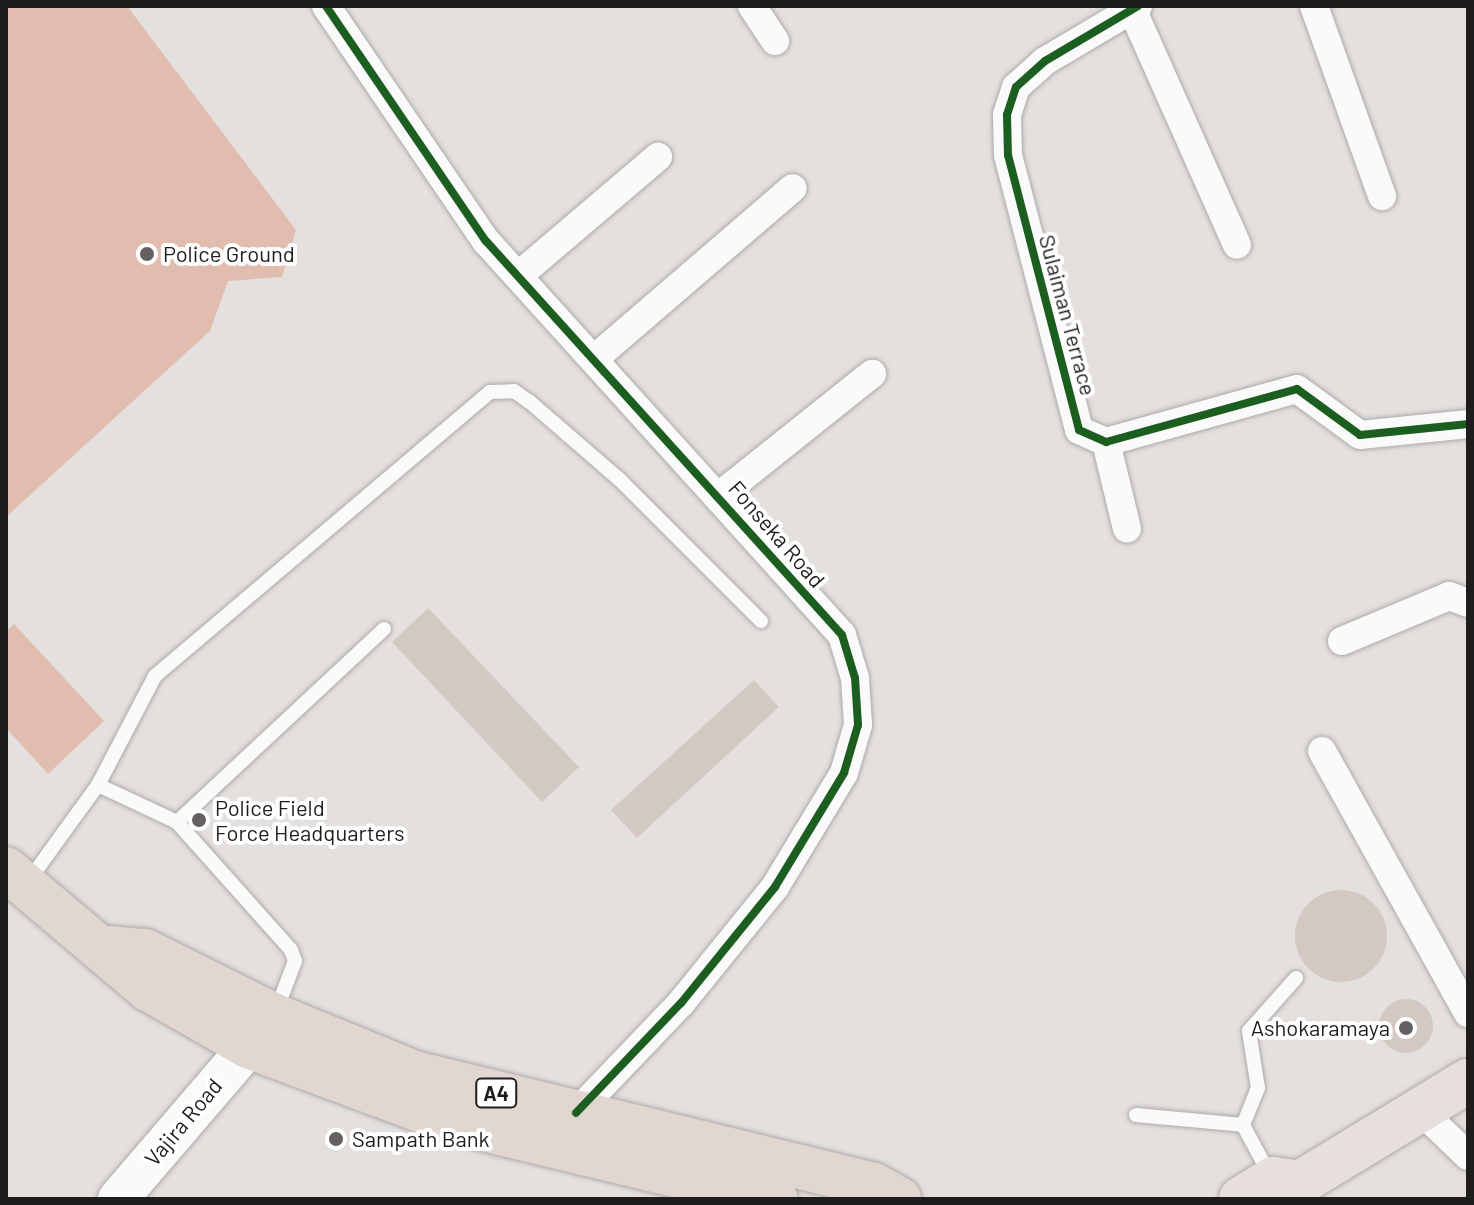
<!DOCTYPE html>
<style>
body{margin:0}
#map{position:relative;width:1474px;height:1205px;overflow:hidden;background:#e4e0de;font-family:Barlow,sans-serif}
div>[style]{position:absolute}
.green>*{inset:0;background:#e1bdaf}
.building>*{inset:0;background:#d4c8c3}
.round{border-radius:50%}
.roads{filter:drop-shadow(0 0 2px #adaaa9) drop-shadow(0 0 2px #adaaa9)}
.service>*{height:14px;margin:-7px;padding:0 7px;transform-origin:7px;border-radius:7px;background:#fbfafa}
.minor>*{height:28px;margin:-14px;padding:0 14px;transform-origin:14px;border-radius:14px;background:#fbfafa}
.secondary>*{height:40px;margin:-20px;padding:0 20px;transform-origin:20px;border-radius:20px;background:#fbfafa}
.primary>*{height:44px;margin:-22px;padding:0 22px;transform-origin:22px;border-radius:22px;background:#e7dfdb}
.trunk>*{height:44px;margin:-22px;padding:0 22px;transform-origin:22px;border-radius:22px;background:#e2d6d1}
.cycleway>*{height:8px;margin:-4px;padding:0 4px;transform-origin:4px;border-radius:4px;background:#1b5e20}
.dots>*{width:22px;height:22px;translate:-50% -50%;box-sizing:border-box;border:4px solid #fff;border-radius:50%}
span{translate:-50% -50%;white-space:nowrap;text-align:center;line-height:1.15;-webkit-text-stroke:8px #fff;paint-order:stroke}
.shield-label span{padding:2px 6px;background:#fff;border:2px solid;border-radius:6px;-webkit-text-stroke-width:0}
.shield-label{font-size:20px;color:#1f1d1c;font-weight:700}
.poi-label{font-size:22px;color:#1f1d1c}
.left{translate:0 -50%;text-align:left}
.right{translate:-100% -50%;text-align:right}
.street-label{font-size:22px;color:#1f1d1c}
.frame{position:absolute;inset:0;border:8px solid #1f1d1c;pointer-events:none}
</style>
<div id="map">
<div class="green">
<div style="clip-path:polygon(6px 6px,127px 6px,296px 230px,282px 277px,228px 281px,210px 331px,6px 517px)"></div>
<div style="clip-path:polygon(14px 624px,104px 721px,48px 774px,6px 728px,6px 632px)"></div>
</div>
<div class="building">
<div style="clip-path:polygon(428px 608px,579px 767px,542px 802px,392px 642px)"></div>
<div style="clip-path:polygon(754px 680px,779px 707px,637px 838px,611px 810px)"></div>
<div class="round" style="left:1295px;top:890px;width:92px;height:92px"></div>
<div class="round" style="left:1379px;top:999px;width:54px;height:54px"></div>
</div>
<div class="roads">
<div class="service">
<div style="left:98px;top:785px;width:87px;rotate:25.1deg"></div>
<div style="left:177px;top:822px;width:171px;rotate:48.3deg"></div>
<div style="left:291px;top:950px;width:12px;rotate:70deg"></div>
<div style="left:295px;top:961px;width:53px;rotate:110.8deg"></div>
<div style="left:177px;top:822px;width:283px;rotate:-43deg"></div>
<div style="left:27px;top:883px;width:121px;rotate:-54.1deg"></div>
<div style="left:98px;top:785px;width:123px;rotate:-62.4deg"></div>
<div style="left:155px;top:676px;width:439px;rotate:-40.3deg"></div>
<div style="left:490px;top:392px;width:24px;rotate:-2deg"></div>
<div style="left:514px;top:391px;width:19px;rotate:35deg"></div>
<div style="left:530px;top:402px;width:118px;rotate:40.9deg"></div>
<div style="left:619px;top:479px;width:201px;rotate:45deg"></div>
<div style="left:1136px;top:1115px;width:107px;rotate:5.3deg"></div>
<div style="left:1243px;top:1125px;width:40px;rotate:-68deg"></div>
<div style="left:1258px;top:1088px;width:58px;rotate:-99deg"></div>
<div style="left:1249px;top:1031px;width:71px;rotate:-48.4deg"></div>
<div style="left:1243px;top:1125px;width:59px;rotate:61.7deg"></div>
</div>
<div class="minor">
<div style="left:326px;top:6px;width:284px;rotate:55.8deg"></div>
<div style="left:486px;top:241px;width:531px;rotate:47.9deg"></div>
<div style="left:842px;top:635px;width:45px;rotate:73.2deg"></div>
<div style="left:855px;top:678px;width:47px;rotate:86.3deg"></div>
<div style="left:858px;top:725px;width:50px;rotate:106.3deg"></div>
<div style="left:844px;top:773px;width:133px;rotate:121.2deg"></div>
<div style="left:775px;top:887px;width:149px;rotate:129deg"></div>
<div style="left:681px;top:1003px;width:152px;rotate:133.7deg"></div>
<div style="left:752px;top:6px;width:42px;rotate:56.7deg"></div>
<div style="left:1138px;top:6px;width:108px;rotate:149.4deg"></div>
<div style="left:1045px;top:61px;width:39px;rotate:138deg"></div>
<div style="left:1016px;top:87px;width:29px;rotate:108deg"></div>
<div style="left:1007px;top:115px;width:40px;rotate:88.6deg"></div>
<div style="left:1008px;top:155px;width:284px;rotate:75.5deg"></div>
<div style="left:1079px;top:430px;width:30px;rotate:24deg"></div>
<div style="left:1106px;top:442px;width:198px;rotate:-15.5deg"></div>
<div style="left:1297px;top:389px;width:78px;rotate:36.1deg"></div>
<div style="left:1360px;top:435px;width:109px;rotate:-5.8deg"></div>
<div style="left:1314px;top:6px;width:202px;rotate:70.3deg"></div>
<div style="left:1132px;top:9px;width:258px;rotate:66deg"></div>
<div style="left:518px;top:276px;width:184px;rotate:-40.4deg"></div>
<div style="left:594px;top:359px;width:262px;rotate:-40.7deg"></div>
<div style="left:1106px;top:442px;width:89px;rotate:76.4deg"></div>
<div style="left:719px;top:496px;width:196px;rotate:-38.6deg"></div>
<div style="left:1342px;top:641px;width:116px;rotate:-22.8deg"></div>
<div style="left:1449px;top:596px;width:20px;rotate:20deg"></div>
<div style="left:1322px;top:751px;width:300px;rotate:60.9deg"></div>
<div style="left:1420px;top:1110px;width:66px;rotate:43.8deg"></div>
</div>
<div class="secondary">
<div style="left:118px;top:1199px;width:232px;rotate:-49.4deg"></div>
</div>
<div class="primary">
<div style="left:1241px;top:1199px;width:38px;rotate:-32deg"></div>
<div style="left:1273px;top:1179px;width:27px;rotate:8deg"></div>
<div style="left:1290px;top:1199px;width:19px;rotate:-58deg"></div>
<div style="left:1300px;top:1183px;width:197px;rotate:-31.3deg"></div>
</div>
<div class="trunk">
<div style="left:6px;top:869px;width:186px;rotate:40.2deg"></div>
<div style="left:148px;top:989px;width:115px;rotate:29.7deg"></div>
<div style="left:248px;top:1046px;width:215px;rotate:20.4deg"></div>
<div style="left:450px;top:1121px;width:335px;rotate:13.5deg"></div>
<div style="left:108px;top:948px;width:37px;rotate:5deg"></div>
<div style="left:145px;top:951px;width:145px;rotate:26.6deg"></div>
<div style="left:275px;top:1016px;width:151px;rotate:22.2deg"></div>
<div style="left:415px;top:1073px;width:470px;rotate:13.7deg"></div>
<div style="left:872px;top:1184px;width:31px;rotate:29deg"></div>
</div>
</div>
<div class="cycleway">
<div style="left:326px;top:6px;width:284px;rotate:55.8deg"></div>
<div style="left:486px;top:241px;width:531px;rotate:47.9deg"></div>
<div style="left:842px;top:635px;width:45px;rotate:73.2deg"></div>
<div style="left:855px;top:678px;width:47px;rotate:86.3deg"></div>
<div style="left:858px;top:725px;width:50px;rotate:106.3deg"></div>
<div style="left:844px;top:773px;width:133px;rotate:121.2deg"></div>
<div style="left:775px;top:887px;width:149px;rotate:129deg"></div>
<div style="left:681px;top:1003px;width:152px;rotate:133.7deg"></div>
<div style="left:1138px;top:6px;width:108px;rotate:149.4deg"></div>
<div style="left:1045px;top:61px;width:39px;rotate:138deg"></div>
<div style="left:1016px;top:87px;width:29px;rotate:108deg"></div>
<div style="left:1007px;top:115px;width:40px;rotate:88.6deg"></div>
<div style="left:1008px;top:155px;width:284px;rotate:75.5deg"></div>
<div style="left:1079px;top:430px;width:30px;rotate:24deg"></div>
<div style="left:1106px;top:442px;width:198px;rotate:-15.5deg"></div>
<div style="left:1297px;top:389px;width:78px;rotate:36.1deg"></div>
<div style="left:1360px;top:435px;width:109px;rotate:-5.8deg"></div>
</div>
<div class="dots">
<div style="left:147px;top:254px;background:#646160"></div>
<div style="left:199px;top:820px;background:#646160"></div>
<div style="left:1406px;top:1028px;background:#646160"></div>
<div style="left:336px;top:1139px;background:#646160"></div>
</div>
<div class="shield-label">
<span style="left:496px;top:1093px">A4</span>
</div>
<div class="poi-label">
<span class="left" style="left:163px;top:254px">Police Ground</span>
<span class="left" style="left:215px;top:820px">Police Field<br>Force Headquarters</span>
<span class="right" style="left:1390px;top:1028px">Ashokaramaya</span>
<span class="left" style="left:352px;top:1139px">Sampath Bank</span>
</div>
<div class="street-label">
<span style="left:1068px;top:315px;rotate:75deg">Sulaiman Terrace</span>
<span style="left:777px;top:534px;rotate:49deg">Fonseka Road</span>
<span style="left:183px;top:1122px;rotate:-50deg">Vajira Road</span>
</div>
<div class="frame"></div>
</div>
